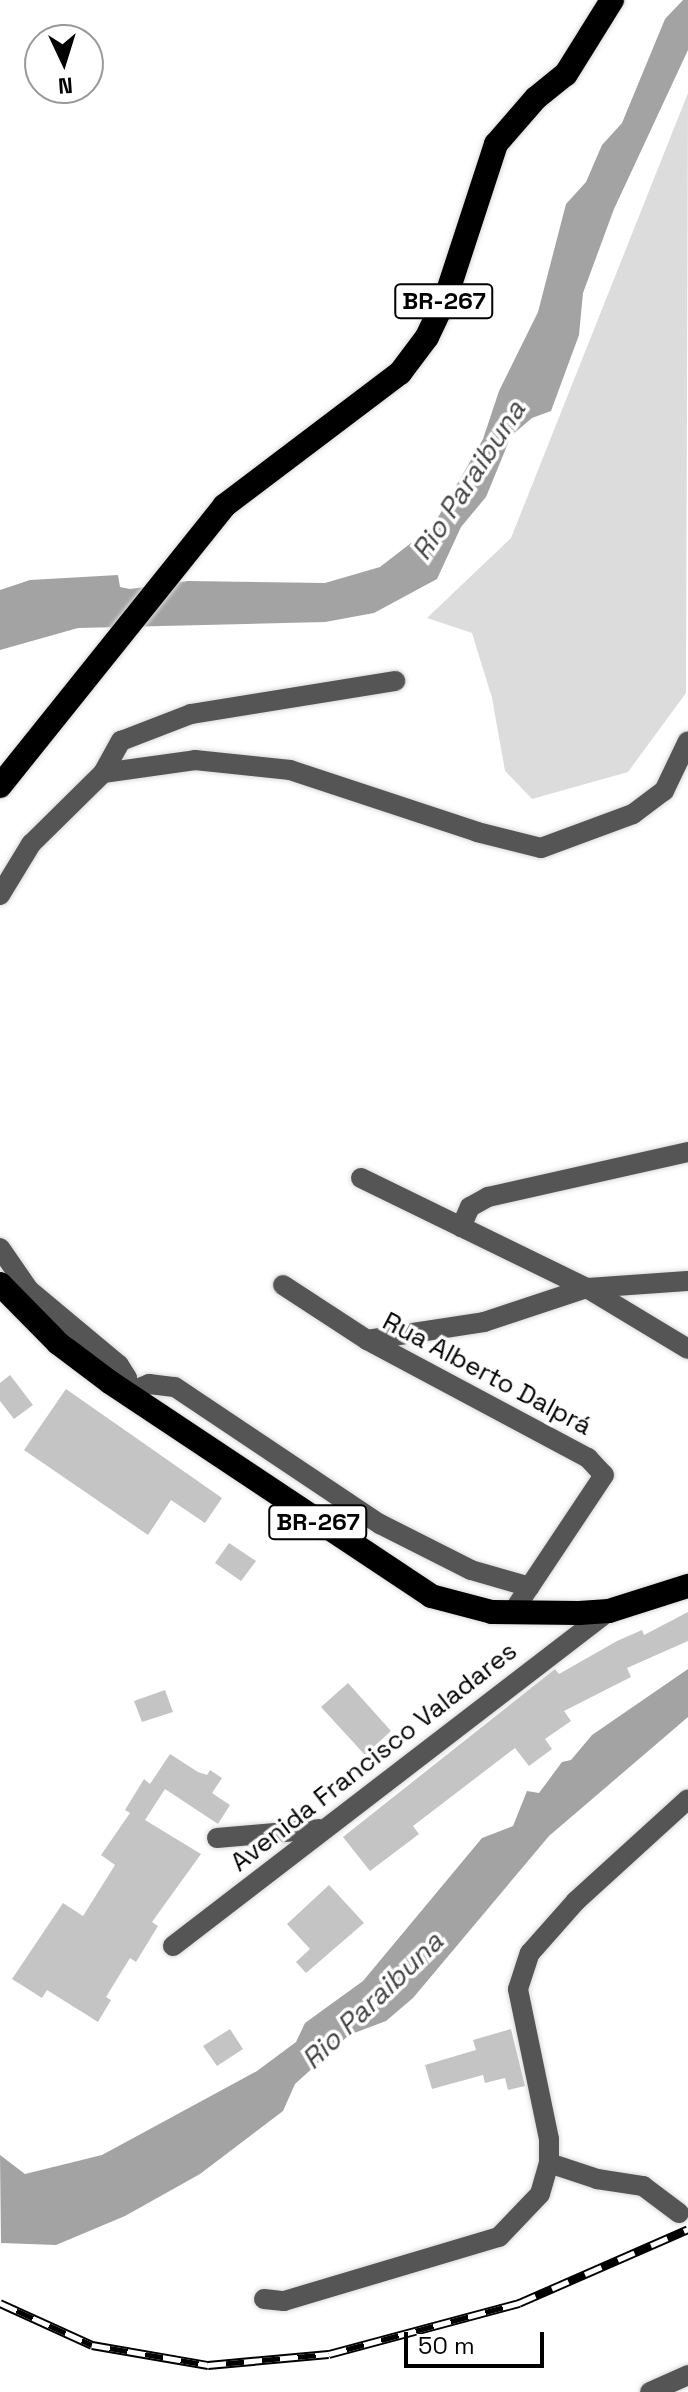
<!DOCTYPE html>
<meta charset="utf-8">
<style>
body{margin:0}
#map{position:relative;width:688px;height:2392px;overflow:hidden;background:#fff;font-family:"Space Grotesk",sans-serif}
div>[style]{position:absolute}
.green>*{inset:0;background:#dcdcdc}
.water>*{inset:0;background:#a3a3a3}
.building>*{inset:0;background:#c4c4c4}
.roads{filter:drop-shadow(0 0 2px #dbdbdb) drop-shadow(0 0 2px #dbdbdb)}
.minor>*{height:20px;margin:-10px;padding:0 10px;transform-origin:10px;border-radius:10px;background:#555}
.highway>*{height:24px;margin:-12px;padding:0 12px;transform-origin:12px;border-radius:12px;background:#000}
.rail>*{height:9px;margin-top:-4.5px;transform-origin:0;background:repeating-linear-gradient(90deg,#fff 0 18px,#000 0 36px);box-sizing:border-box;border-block:2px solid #000}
span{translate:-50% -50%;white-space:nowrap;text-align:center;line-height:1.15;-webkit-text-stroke:7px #fff;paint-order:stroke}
.shield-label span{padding:2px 6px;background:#fff;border:2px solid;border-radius:6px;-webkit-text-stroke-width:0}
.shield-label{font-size:24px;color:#000;font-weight:700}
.street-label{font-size:26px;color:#000}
.water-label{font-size:28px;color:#444;font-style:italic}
.north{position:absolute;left:24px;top:24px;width:80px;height:80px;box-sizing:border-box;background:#fff;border:2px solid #999;border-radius:50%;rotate:176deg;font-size:22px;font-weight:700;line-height:32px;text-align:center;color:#000}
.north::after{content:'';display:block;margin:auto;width:28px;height:36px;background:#000;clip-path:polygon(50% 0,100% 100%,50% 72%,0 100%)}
.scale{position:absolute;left:404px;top:2332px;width:140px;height:36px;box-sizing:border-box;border:4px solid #000;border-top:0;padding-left:10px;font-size:24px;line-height:28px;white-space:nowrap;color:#000;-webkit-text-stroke:6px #fff;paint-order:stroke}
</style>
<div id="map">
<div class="green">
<div style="clip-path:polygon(688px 93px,686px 693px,628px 772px,532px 799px,505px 771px,492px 698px,472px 633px,427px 618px,511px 538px)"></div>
</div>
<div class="water">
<div style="clip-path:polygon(683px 0,688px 0,688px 50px,614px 209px,583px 293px,579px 335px,551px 411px,532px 418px,511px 436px,486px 497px,461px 527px,437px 579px,374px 613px,325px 622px,78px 628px,0 650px,0 590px,30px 580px,118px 575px,120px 587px,130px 589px,188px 581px,325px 583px,380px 567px,433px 526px,483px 439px,499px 391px,538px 312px,566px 204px,586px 182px,602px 145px,622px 123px,665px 19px)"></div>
<div style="clip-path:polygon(688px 1669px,688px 1717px,549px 1836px,413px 1998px,386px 2021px,349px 2035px,295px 2084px,283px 2111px,200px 2174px,125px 2216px,56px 2245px,1px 2243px,0 2155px,25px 2174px,102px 2155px,257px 2071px,296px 2042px,305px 2023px,363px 1981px,482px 1838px,513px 1826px,527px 1791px,539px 1793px,562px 1762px,571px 1760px,592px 1735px)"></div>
</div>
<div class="building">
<div style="clip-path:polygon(10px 1375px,33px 1405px,14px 1419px,0 1401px,0 1383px)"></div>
<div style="clip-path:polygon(66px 1389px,222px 1498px,205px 1523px,171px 1500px,148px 1535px,24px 1450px)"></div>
<div style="clip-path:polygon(229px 1543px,256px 1561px,241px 1581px,215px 1563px)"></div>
<div style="clip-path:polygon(688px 1612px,688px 1641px,627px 1668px,631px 1677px,564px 1711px,571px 1721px,545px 1739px,552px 1749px,529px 1766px,515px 1748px,413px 1826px,419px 1834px,370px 1871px,343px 1837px,555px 1669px,559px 1674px,617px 1641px,642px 1630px,644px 1635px)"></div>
<div style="clip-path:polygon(348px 1683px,391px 1731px,365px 1755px,321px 1707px)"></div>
<div style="clip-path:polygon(165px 1690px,173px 1712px,142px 1722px,134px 1701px)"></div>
<div style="clip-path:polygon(170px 1754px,198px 1772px,207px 1775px,210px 1770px,222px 1778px,212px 1793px,230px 1805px,218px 1824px,165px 1789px,145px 1820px,201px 1854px,152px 1922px,158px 1926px,136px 1962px,130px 1958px,106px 1997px,111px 2000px,98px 2022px,47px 1990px,42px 1998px,12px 1979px,63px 1903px,83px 1916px,115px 1865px,101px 1855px,130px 1813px,125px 1810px,144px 1779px,150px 1784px)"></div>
<div style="clip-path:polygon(329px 1885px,364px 1923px,306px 1973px,296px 1962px,310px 1949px,287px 1924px)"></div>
<div style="clip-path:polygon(230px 2029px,243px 2049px,217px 2066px,203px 2046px)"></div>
<div style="clip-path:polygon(511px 2029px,525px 2086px,508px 2090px,505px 2078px,485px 2083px,483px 2075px,432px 2089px,425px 2065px,476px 2050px,473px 2040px)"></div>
</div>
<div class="roads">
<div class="minor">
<div style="left:103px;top:773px;width:37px;rotate:-61deg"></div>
<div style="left:121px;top:741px;width:75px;rotate:-21.1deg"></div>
<div style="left:191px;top:714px;width:207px;rotate:-9.2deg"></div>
<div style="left:0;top:895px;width:60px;rotate:-58.7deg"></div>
<div style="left:31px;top:844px;width:101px;rotate:-44.6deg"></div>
<div style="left:103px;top:773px;width:93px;rotate:-8deg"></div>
<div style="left:195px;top:760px;width:96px;rotate:6deg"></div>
<div style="left:290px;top:770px;width:197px;rotate:18.3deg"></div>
<div style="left:477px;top:832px;width:66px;rotate:14deg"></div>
<div style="left:541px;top:848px;width:98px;rotate:-20.3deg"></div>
<div style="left:633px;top:814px;width:39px;rotate:-37deg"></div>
<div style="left:664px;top:791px;width:55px;rotate:-64.4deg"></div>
<div style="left:361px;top:1178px;width:251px;rotate:26deg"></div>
<div style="left:587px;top:1288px;width:118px;rotate:31.1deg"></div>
<div style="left:461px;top:1227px;width:22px;rotate:-66deg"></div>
<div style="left:470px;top:1207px;width:21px;rotate:-29deg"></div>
<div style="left:488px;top:1197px;width:205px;rotate:-12.7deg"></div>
<div style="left:0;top:1248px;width:51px;rotate:55.4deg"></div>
<div style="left:29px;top:1290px;width:117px;rotate:39.8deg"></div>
<div style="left:119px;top:1365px;width:15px;rotate:58deg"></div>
<div style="left:127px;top:1378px;width:15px;rotate:94deg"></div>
<div style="left:126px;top:1393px;width:25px;rotate:-21deg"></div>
<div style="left:149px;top:1384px;width:26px;rotate:7deg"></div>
<div style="left:175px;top:1387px;width:247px;rotate:33.8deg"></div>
<div style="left:380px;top:1524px;width:102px;rotate:26.8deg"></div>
<div style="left:471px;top:1570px;width:61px;rotate:16.1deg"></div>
<div style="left:283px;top:1285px;width:100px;rotate:33.2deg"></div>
<div style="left:367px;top:1340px;width:251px;rotate:28.1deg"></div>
<div style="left:588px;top:1458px;width:23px;rotate:47deg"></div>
<div style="left:604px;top:1475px;width:166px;rotate:123.7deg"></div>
<div style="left:367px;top:1340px;width:118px;rotate:-8.7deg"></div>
<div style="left:484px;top:1322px;width:108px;rotate:-18.3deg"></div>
<div style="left:587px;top:1288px;width:101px;rotate:-4deg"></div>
<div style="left:217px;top:1838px;width:102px;rotate:-5deg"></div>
<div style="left:173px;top:1946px;width:550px;rotate:-37.54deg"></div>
<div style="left:549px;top:2163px;width:51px;rotate:18.4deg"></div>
<div style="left:597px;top:2179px;width:47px;rotate:8.7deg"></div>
<div style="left:643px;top:2186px;width:45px;rotate:36.9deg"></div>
<div style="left:264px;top:2299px;width:20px;rotate:6deg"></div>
<div style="left:284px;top:2301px;width:224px;rotate:-16.6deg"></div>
<div style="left:499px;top:2237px;width:59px;rotate:-46.4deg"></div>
<div style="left:540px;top:2194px;width:32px;rotate:-74deg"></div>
<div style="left:549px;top:2163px;width:24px;rotate:-90deg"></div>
<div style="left:549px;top:2139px;width:153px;rotate:-101.7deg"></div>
<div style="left:518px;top:1989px;width:38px;rotate:-72deg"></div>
<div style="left:530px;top:1953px;width:69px;rotate:-48.5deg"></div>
<div style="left:576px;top:1901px;width:151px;rotate:-42.3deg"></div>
<div style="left:650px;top:2392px;width:42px;rotate:-24.1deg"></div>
</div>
<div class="highway">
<div style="left:0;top:786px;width:359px;rotate:-51.3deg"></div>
<div style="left:224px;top:506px;width:221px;rotate:-37.1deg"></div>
<div style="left:400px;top:373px;width:45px;rotate:-53.1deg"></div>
<div style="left:427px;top:337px;width:44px;rotate:-64.6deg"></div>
<div style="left:446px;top:297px;width:161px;rotate:-71.9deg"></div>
<div style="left:496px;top:144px;width:61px;rotate:-49deg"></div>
<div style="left:536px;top:98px;width:38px;rotate:-39deg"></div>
<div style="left:566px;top:74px;width:87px;rotate:-58.1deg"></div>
<div style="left:0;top:1284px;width:83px;rotate:45.5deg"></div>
<div style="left:58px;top:1343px;width:66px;rotate:37deg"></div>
<div style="left:111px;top:1383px;width:384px;rotate:33.6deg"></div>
<div style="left:431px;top:1596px;width:63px;rotate:14.7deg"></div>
<div style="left:492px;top:1612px;width:87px;rotate:0.7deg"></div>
<div style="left:579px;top:1613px;width:30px;rotate:-4deg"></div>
<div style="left:609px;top:1611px;width:83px;rotate:-17.6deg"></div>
</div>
</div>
<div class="rail">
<div style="left:0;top:2303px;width:101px;rotate:24.5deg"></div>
<div style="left:92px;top:2345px;width:118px;rotate:9.8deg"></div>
<div style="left:208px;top:2365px;width:121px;rotate:-5.2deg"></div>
<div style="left:329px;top:2354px;width:197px;rotate:-15deg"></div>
<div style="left:519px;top:2303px;width:184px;rotate:-23.6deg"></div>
</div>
<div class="shield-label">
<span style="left:444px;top:301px">BR-267</span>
<span style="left:318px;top:1522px">BR-267</span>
</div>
<div class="street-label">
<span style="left:487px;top:1374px;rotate:28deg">Rua Alberto Dalprá</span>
<span style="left:374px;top:1757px;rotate:-38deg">Avenida Francisco Valadares</span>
</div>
<div class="water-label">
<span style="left:468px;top:480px;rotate:-57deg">Rio Paraibuna</span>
<span style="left:372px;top:2000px;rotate:-44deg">Rio Paraibuna</span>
</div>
<div class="north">N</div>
<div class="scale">50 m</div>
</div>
